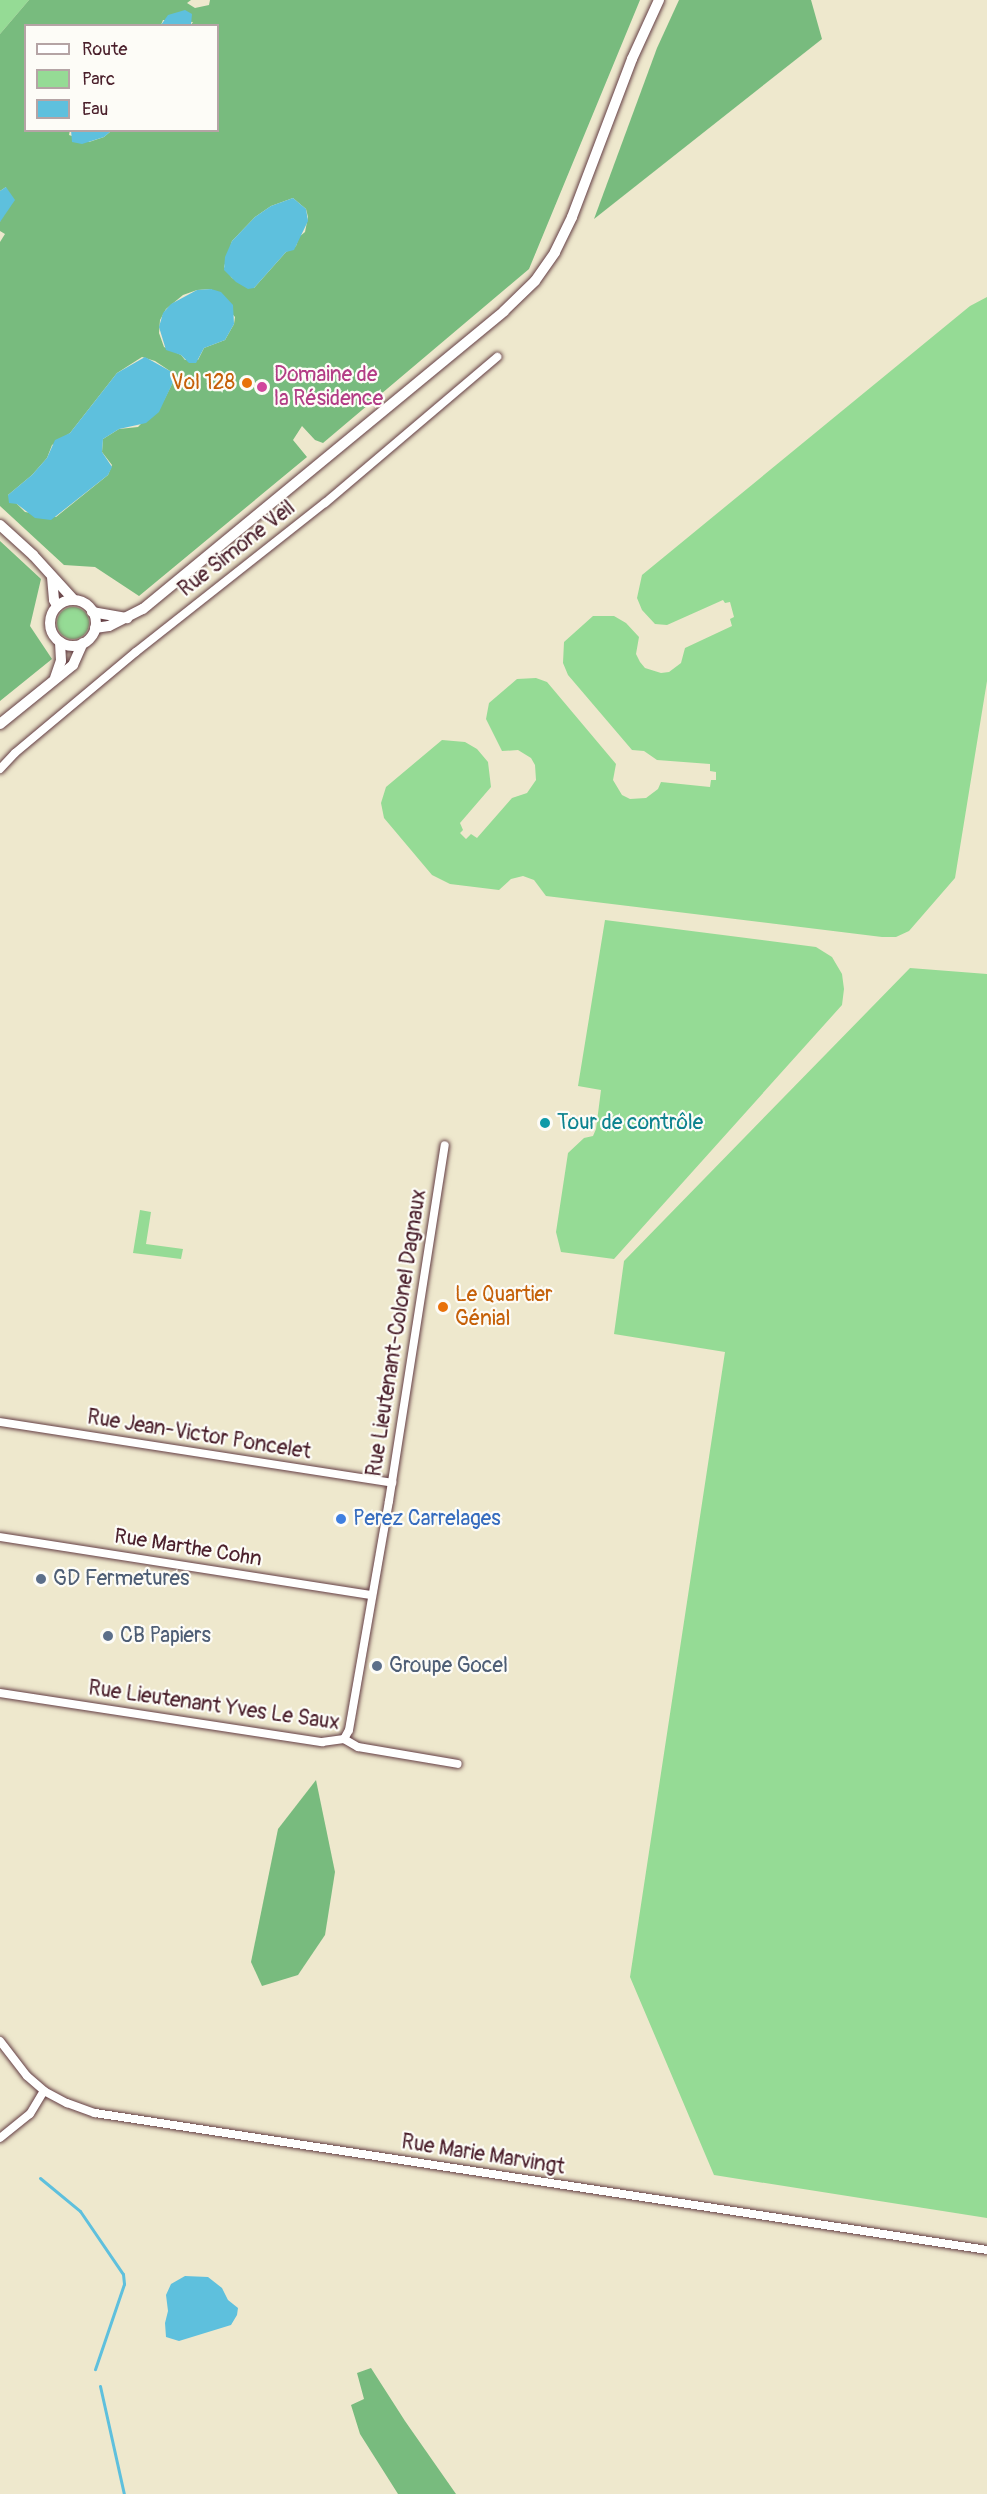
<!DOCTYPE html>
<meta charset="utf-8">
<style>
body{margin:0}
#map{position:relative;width:987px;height:2494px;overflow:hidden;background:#eee8cd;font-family:Pangolin,sans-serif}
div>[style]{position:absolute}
.green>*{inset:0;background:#95db95}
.round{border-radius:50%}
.forest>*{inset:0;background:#78bb7e}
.water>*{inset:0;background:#5ec0dd}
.stream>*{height:3px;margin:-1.5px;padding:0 1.5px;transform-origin:1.5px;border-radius:1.5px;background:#5ec0dd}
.roads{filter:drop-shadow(0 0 2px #633d43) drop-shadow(0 0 2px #633d43)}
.minor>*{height:8px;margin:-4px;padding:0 4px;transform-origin:4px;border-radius:4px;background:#fff}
.secondary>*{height:10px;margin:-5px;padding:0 5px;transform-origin:5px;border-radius:5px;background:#fff}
.secondary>.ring{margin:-5px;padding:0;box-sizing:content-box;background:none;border:10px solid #fff;border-radius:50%}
.dots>*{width:16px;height:16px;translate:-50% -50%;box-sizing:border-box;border:3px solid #fdfcf7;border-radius:50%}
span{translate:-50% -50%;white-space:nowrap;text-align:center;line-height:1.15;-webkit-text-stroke:4.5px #fdfcf7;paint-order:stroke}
.hotel-label{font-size:21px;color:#b23c85}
.left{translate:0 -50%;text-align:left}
.food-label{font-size:21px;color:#c56008}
.right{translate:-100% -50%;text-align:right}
.street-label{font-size:21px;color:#4a1f2b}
.culture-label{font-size:21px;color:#0d838f}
.shop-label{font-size:21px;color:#366cbe}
.service-label{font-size:21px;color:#4e5e75}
.legend{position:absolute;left:24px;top:24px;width:195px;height:108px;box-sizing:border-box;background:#fdfcf7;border:2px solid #b5a4a5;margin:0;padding:8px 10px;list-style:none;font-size:18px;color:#4a1f2b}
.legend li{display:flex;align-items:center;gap:12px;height:30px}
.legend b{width:30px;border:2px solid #b5a4a5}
</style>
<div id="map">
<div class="green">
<div style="clip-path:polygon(0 0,29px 0,0 34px)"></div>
<div style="clip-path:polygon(987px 297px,987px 681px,955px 878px,909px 931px,896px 937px,882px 937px,546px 896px,534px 880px,523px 876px,511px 879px,499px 890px,450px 884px,432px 875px,384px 818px,381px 803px,386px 787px,442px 740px,465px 742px,477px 749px,488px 762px,491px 787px,460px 823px,463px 830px,460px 833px,466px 839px,471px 834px,477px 838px,512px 798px,527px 793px,536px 780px,535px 765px,531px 758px,518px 750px,502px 751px,486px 719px,489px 703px,517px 679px,536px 678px,547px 682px,616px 764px,613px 780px,622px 795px,630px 799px,646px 798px,658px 789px,661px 782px,710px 787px,711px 780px,716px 780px,716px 772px,710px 771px,710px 764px,657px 760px,644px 751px,632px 750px,568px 675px,563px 663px,564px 642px,593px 616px,614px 616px,626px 623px,639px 637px,636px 654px,640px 662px,645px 668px,661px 673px,669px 672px,681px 663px,685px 648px,732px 626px,730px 619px,734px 617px,730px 602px,725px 603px,723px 600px,667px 625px,655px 624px,642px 610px,637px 598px,642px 575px,970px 306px)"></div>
<div class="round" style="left:57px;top:607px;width:32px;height:32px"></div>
<div style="clip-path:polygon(605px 920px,816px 947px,832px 957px,842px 974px,844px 989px,842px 1005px,614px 1259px,561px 1252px,556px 1232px,568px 1153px,584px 1138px,593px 1136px,596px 1129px,601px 1090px,578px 1086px)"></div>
<div style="clip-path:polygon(910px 968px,987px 974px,987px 2218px,714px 2175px,630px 1977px,725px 1352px,614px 1334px,624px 1261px)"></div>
<div style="clip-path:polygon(140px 1210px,151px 1212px,146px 1244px,183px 1249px,181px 1259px,133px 1253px)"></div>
</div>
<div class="forest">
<div style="clip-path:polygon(evenodd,29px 0,191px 0,187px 3px,195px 8px,209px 5px,210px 0,640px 0,529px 269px,323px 443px,315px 440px,302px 426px,293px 440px,307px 457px,139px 596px,95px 567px,64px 565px,0 506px,0 242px,5px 234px,0 231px,0 222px,6px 187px,0 191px,0 34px,29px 0,163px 20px,193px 22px,191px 25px,218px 26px,218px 130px,111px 131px,104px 137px,89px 142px,69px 135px,70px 130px,26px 130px,26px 26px,161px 25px,163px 20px,29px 0,293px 198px,306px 209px,308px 217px,305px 232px,299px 237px,296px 246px,286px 252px,254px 288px,232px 278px,224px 267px,232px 241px,255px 217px,271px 206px,293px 198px,29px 0,211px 289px,235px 317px,234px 324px,225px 340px,204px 348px,198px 360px,185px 360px,181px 355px,164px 347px,159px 333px,160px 320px,166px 309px,183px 295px,197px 290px,211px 289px,29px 0,142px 357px,155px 361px,170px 371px,174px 380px,164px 400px,138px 427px,119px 429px,103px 439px,102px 452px,112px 465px,108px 475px,56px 517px,25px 512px,8px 495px,32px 475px,47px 458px,52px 445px,70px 433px,117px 373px,142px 357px)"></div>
<div style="clip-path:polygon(679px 0,811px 0,822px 39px,594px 219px,657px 48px)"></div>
<div style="clip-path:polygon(0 541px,41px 579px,30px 626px,52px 659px,0 701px)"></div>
<div style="clip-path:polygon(316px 1780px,335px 1872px,325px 1935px,298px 1975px,262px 1986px,251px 1962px,278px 1829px)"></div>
<div style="clip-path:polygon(371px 2368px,405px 2421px,456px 2494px,398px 2494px,360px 2434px,351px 2405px,364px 2399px,357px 2373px)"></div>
</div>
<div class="water">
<div style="clip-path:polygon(185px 10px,192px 14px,191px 25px,161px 25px,168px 15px)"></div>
<div style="clip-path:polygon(71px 130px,111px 130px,111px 131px,104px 137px,82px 144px,72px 142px)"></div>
<div style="clip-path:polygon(6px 187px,15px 200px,0 222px,0 191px)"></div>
<div style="clip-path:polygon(293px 198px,306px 209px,308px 221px,294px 250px,286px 252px,254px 288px,248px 289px,236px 282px,224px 270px,225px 257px,232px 241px,255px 217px,271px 206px)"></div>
<div style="clip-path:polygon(197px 290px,211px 289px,221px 292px,233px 305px,234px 324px,225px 340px,204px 348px,196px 363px,189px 363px,181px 355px,166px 350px,159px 327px,163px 313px,171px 304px)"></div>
<div style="clip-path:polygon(145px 357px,170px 371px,174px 380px,159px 412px,146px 423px,119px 429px,103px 439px,102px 452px,112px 467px,108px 475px,51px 520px,35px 518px,17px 504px,9px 503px,8px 495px,32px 475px,47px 458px,55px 440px,70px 433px,117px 373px)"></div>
<div style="clip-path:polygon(185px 2276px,208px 2277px,222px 2288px,228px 2300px,238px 2308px,237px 2315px,231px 2325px,179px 2341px,166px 2337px,165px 2323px,168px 2311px,166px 2295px,171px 2284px)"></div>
</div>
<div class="stream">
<div style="left:40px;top:2178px;width:52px;rotate:39.5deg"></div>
<div style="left:80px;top:2211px;width:76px;rotate:55.7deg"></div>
<div style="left:123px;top:2274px;width:10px;rotate:84deg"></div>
<div style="left:124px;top:2284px;width:90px;rotate:108.8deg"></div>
<div style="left:100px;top:2386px;width:111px;rotate:77.5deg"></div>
</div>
<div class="roads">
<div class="minor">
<div style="left:0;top:769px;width:22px;rotate:-47deg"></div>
<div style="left:15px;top:753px;width:158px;rotate:-39.9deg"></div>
<div style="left:136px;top:652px;width:241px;rotate:-38.3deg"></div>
<div style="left:325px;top:503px;width:226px;rotate:-40.3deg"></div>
<div style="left:0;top:1422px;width:397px;rotate:8.8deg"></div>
<div style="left:0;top:1537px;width:376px;rotate:8.9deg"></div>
<div style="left:0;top:1693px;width:326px;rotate:8.7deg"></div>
<div style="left:322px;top:1742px;width:22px;rotate:-8deg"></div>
<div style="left:344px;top:1739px;width:16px;rotate:30deg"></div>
<div style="left:358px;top:1747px;width:101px;rotate:9.6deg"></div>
<div style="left:344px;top:1739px;width:10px;rotate:-61deg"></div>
<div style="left:349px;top:1730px;width:232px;rotate:-80.1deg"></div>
<div style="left:389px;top:1501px;width:360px;rotate:-81.1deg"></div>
<div style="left:0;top:2041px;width:44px;rotate:52.4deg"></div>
<div style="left:27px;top:2076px;width:23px;rotate:41deg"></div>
<div style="left:44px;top:2091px;width:26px;rotate:28deg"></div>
<div style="left:67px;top:2103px;width:30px;rotate:20deg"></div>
<div style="left:95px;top:2113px;width:902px;rotate:8.73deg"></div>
<div style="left:0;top:2138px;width:38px;rotate:-39deg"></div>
<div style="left:30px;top:2114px;width:27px;rotate:-59deg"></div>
</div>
<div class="secondary">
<div style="left:0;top:525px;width:45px;rotate:42.3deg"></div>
<div style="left:33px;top:555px;width:61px;rotate:47.7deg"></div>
<div style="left:52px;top:577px;width:23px;rotate:85deg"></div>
<div style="left:54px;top:600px;width:7px;rotate:63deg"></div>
<div class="ring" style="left:50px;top:600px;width:36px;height:36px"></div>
<div style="left:92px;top:612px;width:36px;rotate:10deg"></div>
<div style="left:95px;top:628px;width:14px;rotate:-8deg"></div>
<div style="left:109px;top:626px;width:38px;rotate:-27deg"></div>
<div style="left:143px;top:609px;width:468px;rotate:-39.5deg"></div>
<div style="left:504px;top:311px;width:43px;rotate:-44.1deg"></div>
<div style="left:535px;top:281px;width:35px;rotate:-55deg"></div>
<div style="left:555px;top:252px;width:39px;rotate:-64deg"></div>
<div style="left:572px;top:217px;width:169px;rotate:-69.2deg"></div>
<div style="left:632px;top:59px;width:65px;rotate:-65.4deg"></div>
<div style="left:55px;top:678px;width:18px;rotate:-71deg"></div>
<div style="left:61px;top:661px;width:19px;rotate:-93deg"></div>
<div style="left:0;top:724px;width:94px;rotate:-38.9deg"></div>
<div style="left:73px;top:665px;width:24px;rotate:-66deg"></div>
</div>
</div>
<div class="dots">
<div style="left:247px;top:383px;background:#e8710a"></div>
<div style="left:262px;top:387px;background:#d1479c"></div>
<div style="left:545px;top:1123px;background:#0f9aa8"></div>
<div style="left:443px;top:1307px;background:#e8710a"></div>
<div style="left:341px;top:1519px;background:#3f7fe0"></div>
<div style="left:41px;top:1579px;background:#5c6f8a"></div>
<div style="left:108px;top:1636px;background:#5c6f8a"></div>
<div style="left:377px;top:1666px;background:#5c6f8a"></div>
</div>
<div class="hotel-label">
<span class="left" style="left:274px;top:387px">Domaine de<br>la Résidence</span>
</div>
<div class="food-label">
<span class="right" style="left:235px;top:383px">Vol 128</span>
<span class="left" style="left:455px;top:1307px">Le Quartier<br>Génial</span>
</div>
<div class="street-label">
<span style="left:237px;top:549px;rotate:-38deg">Rue Simone Veil</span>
<span style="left:397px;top:1333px;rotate:-81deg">Rue Lieutenant-Colonel Dagnaux</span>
<span style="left:199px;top:1435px;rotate:9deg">Rue Jean-Victor Poncelet</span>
<span style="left:188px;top:1548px;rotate:9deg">Rue Marthe Cohn</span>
<span style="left:214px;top:1706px;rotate:8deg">Rue Lieutenant Yves Le Saux</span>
<span style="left:483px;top:2155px;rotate:9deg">Rue Marie Marvingt</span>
</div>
<div class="culture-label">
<span class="left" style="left:557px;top:1123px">Tour de contrôle</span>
</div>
<div class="shop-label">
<span class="left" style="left:353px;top:1519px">Perez Carrelages</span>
</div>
<div class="service-label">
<span class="left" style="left:53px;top:1579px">GD Fermetures</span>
<span class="left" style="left:120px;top:1636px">CB Papiers</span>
<span class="left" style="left:389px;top:1666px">Groupe Gocel</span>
</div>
<ul class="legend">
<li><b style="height:8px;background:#fff"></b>Route</li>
<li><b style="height:16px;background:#95db95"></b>Parc</li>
<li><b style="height:16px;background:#5ec0dd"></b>Eau</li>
</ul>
</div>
